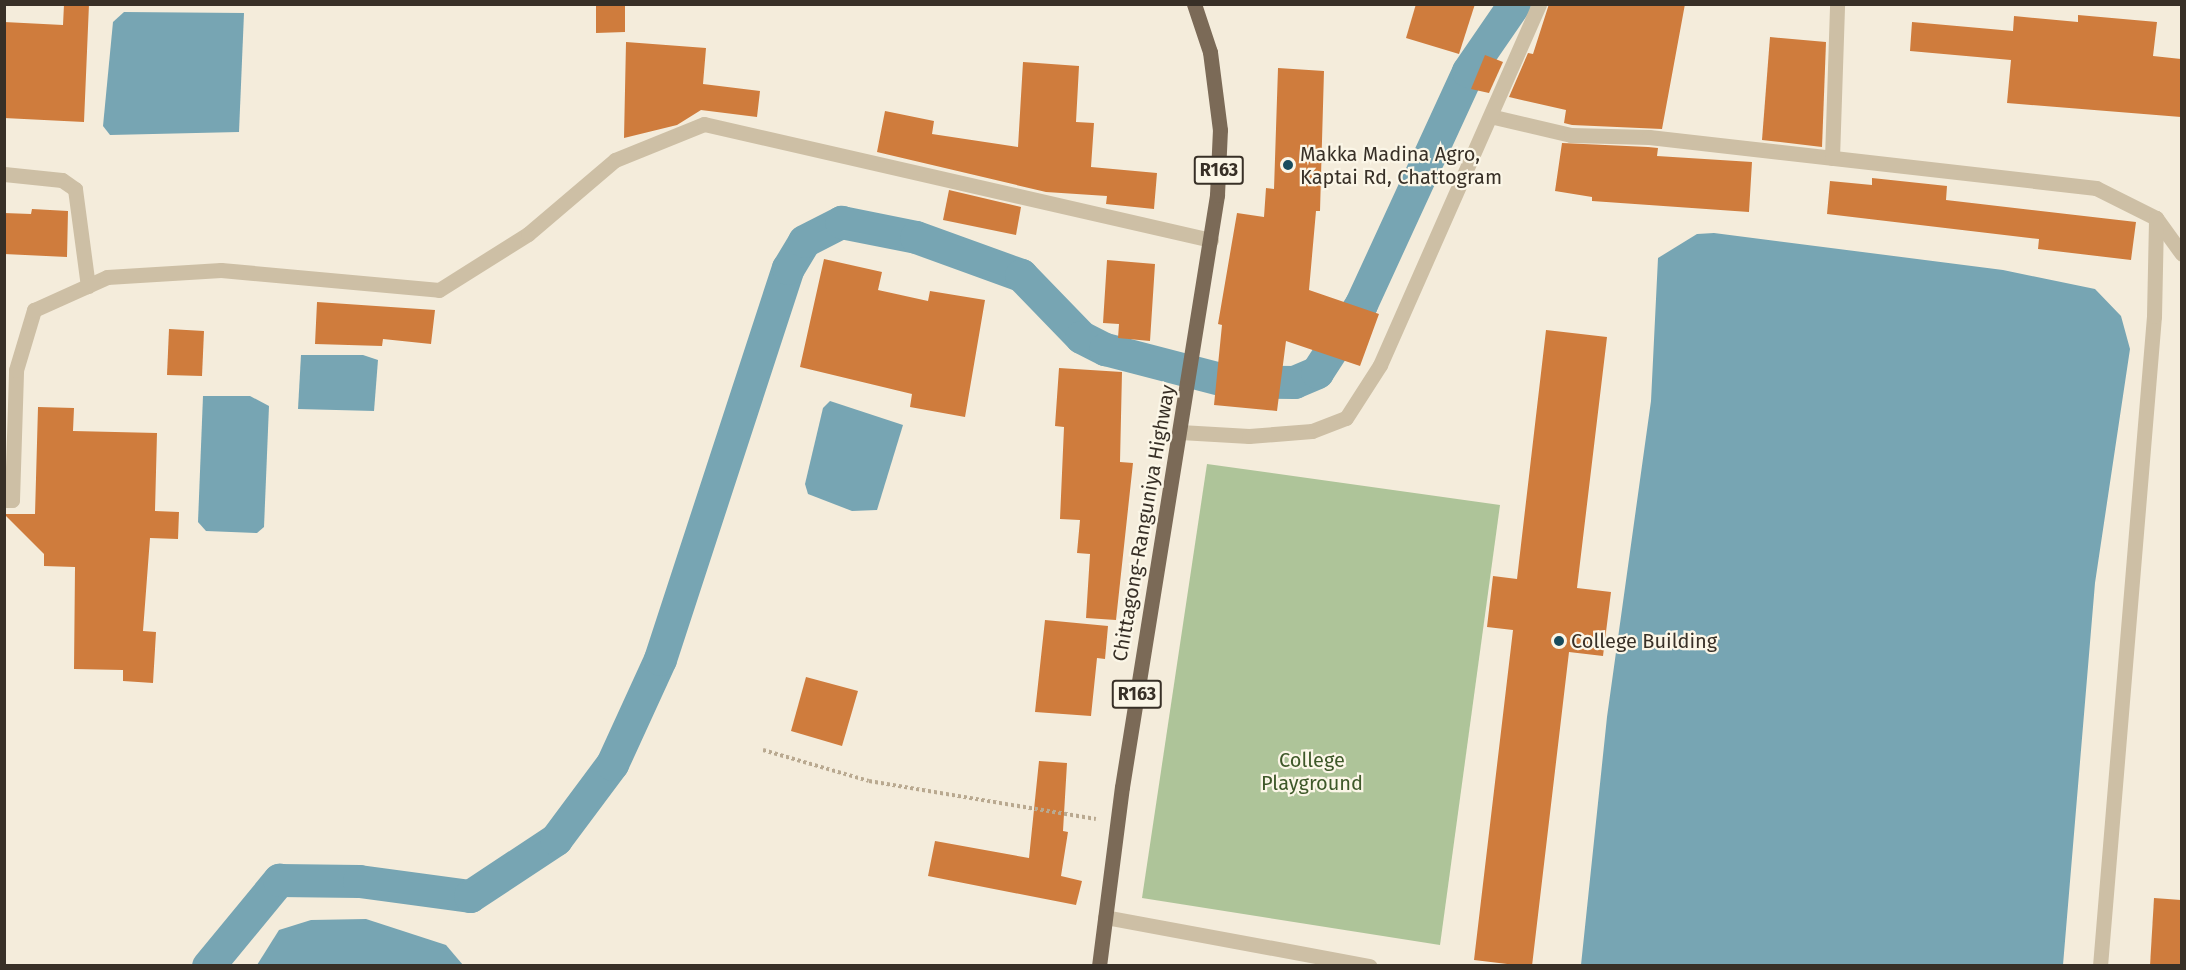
<!DOCTYPE html>
<style>
body{margin:0}
#map{position:relative;width:2186px;height:970px;overflow:hidden;background:#f4ecdb;font-family:"Fira Sans",sans-serif}
div>[style]{position:absolute}
.green>*{inset:0;background:#aec499}
.water>*{inset:0;background:#77a5b3}
.canal>*{height:33px;margin:-16.5px;padding:0 16.5px;transform-origin:16.5px;border-radius:16.5px;background:#77a5b3}
.building>*{inset:0;background:#cf7c3d}
.path>*{height:4px;margin-top:-2px;transform-origin:0;background:repeating-linear-gradient(90deg,#b9a990 0 3px,transparent 0 6px)}
.minor>*{height:15px;margin:-7.5px;padding:0 7.5px;transform-origin:7.5px;border-radius:7.5px;background:#cdbfa5}
.major>*{height:15px;margin:-7.5px;padding:0 7.5px;transform-origin:7.5px;border-radius:7.5px;background:#7b6a57}
.dots>*{width:16px;height:16px;translate:-50% -50%;box-sizing:border-box;border:3px solid #fbf6e7;border-radius:50%}
span{translate:-50% -50%;white-space:nowrap;text-align:center;line-height:1.15;-webkit-text-stroke:4.5px #fbf6e7;paint-order:stroke}
.shield-label span{padding:2px 4px;background:#fbf6e7;border:2px solid;border-radius:4px;-webkit-text-stroke-width:0}
.shield-label{font-size:18px;color:#383027;font-weight:700}
.poi-label{font-size:20px;color:#383027}
.left{translate:0 -50%;text-align:left}
.street-label{font-size:20px;color:#383027}
.park-label{font-size:20px;color:#3e5829}
.frame{position:absolute;inset:0;border:6px solid #383027;pointer-events:none}
</style>
<div id="map">
<div class="green">
<div style="clip-path:polygon(1207px 464px,1500px 505px,1440px 945px,1142px 898px)"></div>
</div>
<div class="water">
<div style="clip-path:polygon(124px 12px,244px 13px,239px 132px,110px 135px,103px 126px,113px 22px)"></div>
<div style="clip-path:polygon(1714px 233px,2003px 270px,2095px 289px,2121px 316px,2130px 349px,2095px 583px,2063px 965px,1581px 965px,1607px 717px,1651px 401px,1658px 258px,1697px 234px)"></div>
<div style="clip-path:polygon(301px 355px,363px 355px,378px 360px,374px 411px,298px 409px)"></div>
<div style="clip-path:polygon(203px 396px,250px 396px,269px 406px,264px 527px,257px 533px,206px 531px,198px 522px)"></div>
<div style="clip-path:polygon(830px 401px,903px 425px,877px 510px,852px 511px,808px 494px,805px 484px,823px 408px)"></div>
<div style="clip-path:polygon(366px 919px,446px 945px,463px 965px,257px 965px,279px 930px,311px 920px)"></div>
</div>
<div class="canal">
<div style="left:208px;top:966px;width:112px;rotate:-50.5deg"></div>
<div style="left:279px;top:880px;width:80px;rotate:0.7deg"></div>
<div style="left:359px;top:881px;width:112px;rotate:7.7deg"></div>
<div style="left:470px;top:896px;width:103px;rotate:-33.5deg"></div>
<div style="left:556px;top:839px;width:94px;rotate:-53.3deg"></div>
<div style="left:612px;top:764px;width:115px;rotate:-65.4deg"></div>
<div style="left:660px;top:659px;width:411px;rotate:-71.9deg"></div>
<div style="left:788px;top:268px;width:31px;rotate:-59deg"></div>
<div style="left:804px;top:241px;width:42px;rotate:-27.2deg"></div>
<div style="left:841px;top:222px;width:76px;rotate:11.3deg"></div>
<div style="left:916px;top:237px;width:112px;rotate:19.9deg"></div>
<div style="left:1021px;top:275px;width:86px;rotate:45.9deg"></div>
<div style="left:1081px;top:337px;width:27px;rotate:27deg"></div>
<div style="left:1105px;top:349px;width:127px;rotate:14.6deg"></div>
<div style="left:1228px;top:381px;width:66px;rotate:0.9deg"></div>
<div style="left:1294px;top:382px;width:25px;rotate:-23deg"></div>
<div style="left:1317px;top:372px;width:81px;rotate:-57.1deg"></div>
<div style="left:1361px;top:304px;width:256px;rotate:-65.3deg"></div>
<div style="left:1468px;top:71px;width:81px;rotate:-55.5deg"></div>
</div>
<div class="building">
<div style="clip-path:polygon(64px 4px,89px 4px,84px 122px,4px 118px,4px 22px,63px 25px)"></div>
<div style="clip-path:polygon(596px 4px,625px 4px,625px 32px,596px 33px)"></div>
<div style="clip-path:polygon(1416px 4px,1475px 4px,1459px 54px,1406px 38px)"></div>
<div style="clip-path:polygon(1549px 4px,1685px 4px,1662px 129px,1572px 125px,1564px 123px,1566px 110px,1509px 97px,1528px 53px,1533px 54px)"></div>
<div style="clip-path:polygon(2078px 15px,2157px 22px,2153px 56px,2181px 59px,2181px 117px,2007px 103px,2011px 60px,1910px 51px,1912px 22px,2013px 31px,2014px 16px,2078px 22px)"></div>
<div style="clip-path:polygon(1770px 37px,1826px 42px,1822px 147px,1762px 140px)"></div>
<div style="clip-path:polygon(626px 42px,706px 48px,703px 84px,760px 91px,757px 117px,701px 110px,677px 125px,624px 138px)"></div>
<div style="clip-path:polygon(1485px 55px,1503px 62px,1489px 93px,1471px 89px)"></div>
<div style="clip-path:polygon(1023px 62px,1079px 66px,1076px 122px,1094px 123px,1091px 167px,1157px 173px,1154px 209px,1106px 204px,1107px 196px,1046px 192px,877px 152px,885px 111px,934px 121px,932px 134px,1018px 147px)"></div>
<div style="clip-path:polygon(1278px 68px,1324px 71px,1320px 211px,1316px 211px,1309px 290px,1379px 314px,1360px 366px,1286px 341px,1277px 411px,1214px 405px,1222px 325px,1218px 324px,1237px 213px,1264px 217px,1266px 188px,1274px 189px)"></div>
<div style="clip-path:polygon(1562px 143px,1648px 147px,1658px 148px,1657px 156px,1752px 162px,1749px 212px,1592px 201px,1592px 197px,1555px 191px)"></div>
<div style="clip-path:polygon(1872px 178px,1947px 186px,1946px 200px,2136px 222px,2131px 260px,2038px 249px,2039px 239px,1827px 214px,1830px 181px,1872px 185px)"></div>
<div style="clip-path:polygon(949px 190px,1021px 207px,1016px 235px,943px 220px)"></div>
<div style="clip-path:polygon(32px 209px,68px 211px,67px 257px,4px 254px,4px 213px,31px 214px)"></div>
<div style="clip-path:polygon(824px 259px,882px 272px,878px 290px,928px 301px,930px 291px,985px 300px,965px 417px,910px 407px,912px 394px,800px 367px)"></div>
<div style="clip-path:polygon(1107px 260px,1155px 264px,1150px 341px,1118px 338px,1119px 324px,1103px 323px)"></div>
<div style="clip-path:polygon(317px 302px,435px 310px,431px 344px,383px 339px,382px 346px,315px 344px)"></div>
<div style="clip-path:polygon(169px 329px,204px 331px,202px 376px,167px 375px)"></div>
<div style="clip-path:polygon(1546px 330px,1607px 337px,1577px 588px,1611px 592px,1603px 656px,1569px 652px,1532px 966px,1524px 966px,1474px 960px,1513px 630px,1487px 627px,1493px 576px,1517px 579px)"></div>
<div style="clip-path:polygon(1059px 368px,1122px 372px,1120px 462px,1133px 463px,1116px 620px,1086px 618px,1090px 554px,1077px 553px,1080px 520px,1060px 519px,1064px 427px,1055px 426px)"></div>
<div style="clip-path:polygon(38px 407px,74px 408px,73px 431px,157px 433px,155px 511px,179px 512px,178px 539px,150px 538px,143px 631px,156px 632px,153px 683px,123px 681px,123px 670px,74px 669px,75px 567px,44px 566px,44px 554px,4px 514px,35px 514px)"></div>
<div style="clip-path:polygon(1045px 620px,1108px 626px,1105px 659px,1097px 658px,1091px 716px,1035px 712px)"></div>
<div style="clip-path:polygon(806px 677px,858px 691px,842px 746px,791px 731px)"></div>
<div style="clip-path:polygon(1039px 761px,1067px 763px,1063px 831px,1068px 832px,1061px 876px,1082px 881px,1076px 905px,928px 876px,935px 841px,1029px 858px)"></div>
<div style="clip-path:polygon(2154px 898px,2181px 900px,2181px 966px,2150px 966px)"></div>
</div>
<div class="path">
<div style="left:763px;top:750px;width:110px;rotate:16.3deg"></div>
<div style="left:869px;top:781px;width:230px;rotate:9.5deg"></div>
</div>
<div class="minor">
<div style="left:1494px;top:117px;width:79px;rotate:13.2deg"></div>
<div style="left:1571px;top:135px;width:78px;rotate:1.5deg"></div>
<div style="left:1649px;top:137px;width:450px;rotate:6.5deg"></div>
<div style="left:2096px;top:188px;width:67px;rotate:26.6deg"></div>
<div style="left:2156px;top:218px;width:44px;rotate:54.2deg"></div>
<div style="left:1832px;top:158px;width:154px;rotate:-88.1deg"></div>
<div style="left:4px;top:174px;width:58px;rotate:5.9deg"></div>
<div style="left:62px;top:180px;width:16px;rotate:35deg"></div>
<div style="left:75px;top:189px;width:98px;rotate:82.4deg"></div>
<div style="left:1180px;top:432px;width:69px;rotate:3.3deg"></div>
<div style="left:1249px;top:436px;width:63px;rotate:-4.5deg"></div>
<div style="left:1312px;top:431px;width:36px;rotate:-21deg"></div>
<div style="left:1346px;top:418px;width:63px;rotate:-57.3deg"></div>
<div style="left:1380px;top:365px;width:394px;rotate:-66.2deg"></div>
<div style="left:4px;top:500px;width:8px"></div>
<div style="left:12px;top:500px;width:130px;rotate:-88.2deg"></div>
<div style="left:16px;top:370px;width:63px;rotate:-73.3deg"></div>
<div style="left:34px;top:310px;width:80px;rotate:-24.3deg"></div>
<div style="left:107px;top:277px;width:114px;rotate:-3.5deg"></div>
<div style="left:221px;top:270px;width:219px;rotate:5.2deg"></div>
<div style="left:439px;top:290px;width:105px;rotate:-32.2deg"></div>
<div style="left:528px;top:234px;width:114px;rotate:-40.4deg"></div>
<div style="left:615px;top:160px;width:96px;rotate:-22deg"></div>
<div style="left:704px;top:124px;width:520px;rotate:12.89deg"></div>
<div style="left:1105px;top:917px;width:269px;rotate:10.5deg"></div>
<div style="left:2100px;top:966px;width:652px;rotate:-85.25deg"></div>
<div style="left:2154px;top:316px;width:98px;rotate:-88.8deg"></div>
</div>
<div class="major">
<div style="left:1099px;top:966px;width:180px;rotate:-82.7deg"></div>
<div style="left:1122px;top:787px;width:600px;rotate:-80.88deg"></div>
<div style="left:1217px;top:195px;width:65px;rotate:-87.4deg"></div>
<div style="left:1220px;top:130px;width:79px;rotate:-97.3deg"></div>
<div style="left:1210px;top:52px;width:51px;rotate:-108.4deg"></div>
</div>
<div class="dots">
<div style="left:1288px;top:165px;background:#194c5d"></div>
<div style="left:1559px;top:641px;background:#194c5d"></div>
</div>
<div class="shield-label">
<span style="left:1219px;top:170px">R163</span>
<span style="left:1137px;top:694px">R163</span>
</div>
<div class="poi-label">
<span class="left" style="left:1300px;top:166px">Makka Madina Agro,<br>Kaptai Rd, Chattogram</span>
<span class="left" style="left:1571px;top:641px">College Building</span>
</div>
<div class="street-label">
<span style="left:1144px;top:523px;rotate:-80deg">Chittagong-Ranguniya Highway</span>
</div>
<div class="park-label">
<span style="left:1312px;top:772px">College<br>Playground</span>
</div>
<div class="frame"></div>
</div>
